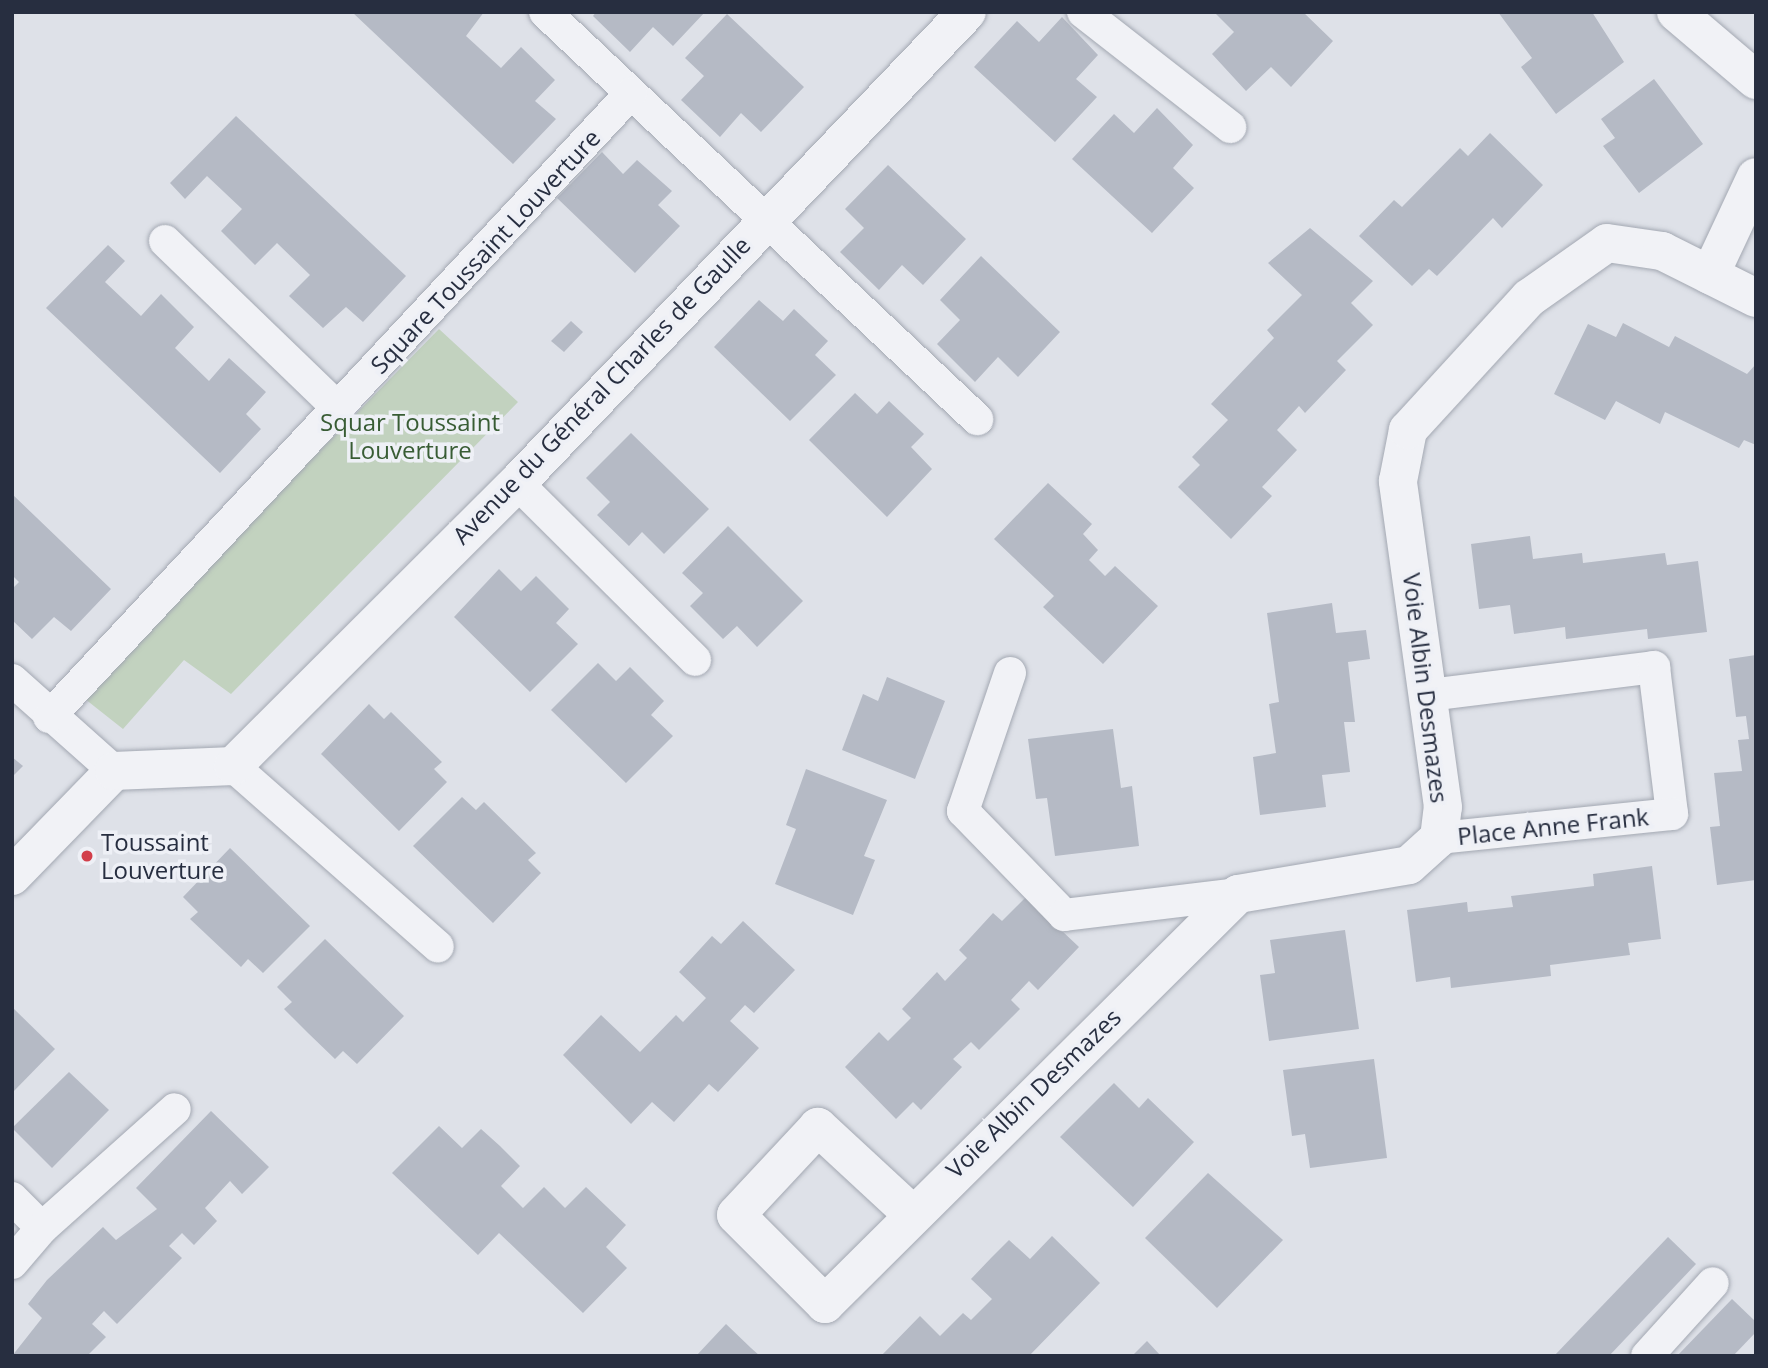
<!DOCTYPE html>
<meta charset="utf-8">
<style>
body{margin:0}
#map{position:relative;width:1768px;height:1368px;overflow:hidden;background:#dee1e8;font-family:"Open Sans",sans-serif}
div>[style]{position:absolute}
.green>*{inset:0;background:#c2d2bf}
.building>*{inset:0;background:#b5bac5}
.roads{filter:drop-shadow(0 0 2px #a3a8b2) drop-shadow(0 0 2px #a3a8b2)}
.lane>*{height:32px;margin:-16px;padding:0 16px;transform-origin:16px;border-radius:16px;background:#f1f2f6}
.street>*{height:38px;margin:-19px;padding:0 19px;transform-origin:19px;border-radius:19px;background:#f1f2f6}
.dots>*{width:19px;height:19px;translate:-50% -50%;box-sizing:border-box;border:4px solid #eef0f6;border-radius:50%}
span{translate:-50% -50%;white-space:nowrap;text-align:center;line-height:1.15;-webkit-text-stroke:7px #eef0f6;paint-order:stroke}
.street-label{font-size:24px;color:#272e40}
.park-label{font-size:24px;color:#385c34}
.poi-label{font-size:24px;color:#272e40}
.left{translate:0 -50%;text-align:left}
.frame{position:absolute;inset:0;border:14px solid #272e40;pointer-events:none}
</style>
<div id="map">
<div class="green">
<div style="clip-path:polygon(439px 329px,518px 402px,231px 694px,184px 660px,123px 729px,80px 695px)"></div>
</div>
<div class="building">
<div style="clip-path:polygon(352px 12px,484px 12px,466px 36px,501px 68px,521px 47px,555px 80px,535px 101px,556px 119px,513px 164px)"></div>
<div style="clip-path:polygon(596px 12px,705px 12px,673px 46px,653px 27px,630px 52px,593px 16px)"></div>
<div style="clip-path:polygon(1214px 12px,1303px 12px,1333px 41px,1291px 87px,1271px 67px,1246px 91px,1212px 54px,1234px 32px)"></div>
<div style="clip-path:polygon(1498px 12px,1592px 12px,1624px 62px,1556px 114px,1521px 67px,1532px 58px)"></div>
<div style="clip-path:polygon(727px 14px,804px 87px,761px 132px,741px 113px,720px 137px,681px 100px,704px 76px,685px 58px)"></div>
<div style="clip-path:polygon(1062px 17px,1098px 55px,1076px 79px,1097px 97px,1055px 142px,974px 67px,1017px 21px,1039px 42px)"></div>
<div style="clip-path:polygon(1654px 79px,1703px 144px,1639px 193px,1603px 146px,1615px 138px,1601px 119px)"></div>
<div style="clip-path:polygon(1157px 108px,1193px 145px,1173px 168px,1194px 188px,1152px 233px,1072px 159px,1114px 114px,1134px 133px)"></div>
<div style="clip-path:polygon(236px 116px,406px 276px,363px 322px,346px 307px,323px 328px,289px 296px,310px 275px,277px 243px,255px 265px,221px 231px,242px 209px,207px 176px,185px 199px,170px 183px)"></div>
<div style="clip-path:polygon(1490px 133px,1543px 185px,1502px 228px,1493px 218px,1437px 276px,1429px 269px,1412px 286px,1359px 236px,1394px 200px,1402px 207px,1460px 148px,1468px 156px)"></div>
<div style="clip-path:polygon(602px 152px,623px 174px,637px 160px,672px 191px,658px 205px,680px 226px,635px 273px,557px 198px)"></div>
<div style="clip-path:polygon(888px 165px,966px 239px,923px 285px,902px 265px,879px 290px,840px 252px,864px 228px,845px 209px)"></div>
<div style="clip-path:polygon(1310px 228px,1373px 281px,1351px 303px,1373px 325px,1337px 361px,1346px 370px,1305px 413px,1299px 406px,1277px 430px,1297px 450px,1262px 487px,1272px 496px,1231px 539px,1178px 487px,1200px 465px,1192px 457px,1228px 420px,1211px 404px,1274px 338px,1267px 330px,1302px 295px,1268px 263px)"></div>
<div style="clip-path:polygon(108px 245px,125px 261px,105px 282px,141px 316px,161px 294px,194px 327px,175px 348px,209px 381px,229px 358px,266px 392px,246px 414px,261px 429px,220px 473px,46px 308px)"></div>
<div style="clip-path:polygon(981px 256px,1060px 332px,1018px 377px,998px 357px,975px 382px,937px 344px,960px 320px,940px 300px)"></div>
<div style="clip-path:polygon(759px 300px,783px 321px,794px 309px,828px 341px,815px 355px,836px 375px,790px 421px,714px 347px)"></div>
<div style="clip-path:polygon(571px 321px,583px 332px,564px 352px,551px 341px)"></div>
<div style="clip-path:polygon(1623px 323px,1669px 347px,1675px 336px,1747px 374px,1756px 364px,1756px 445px,1744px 440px,1739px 448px,1665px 412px,1660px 424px,1616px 401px,1605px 420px,1554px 394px,1588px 324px,1616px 337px)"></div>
<div style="clip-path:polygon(855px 393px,877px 414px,889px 401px,924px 434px,911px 447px,932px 469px,887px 517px,809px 440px)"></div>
<div style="clip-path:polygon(631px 433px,709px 509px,664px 554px,642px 532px,629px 546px,597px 515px,610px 502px,586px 478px)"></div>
<div style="clip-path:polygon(1048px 483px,1092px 524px,1083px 534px,1098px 550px,1089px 560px,1105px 576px,1115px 566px,1158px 606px,1103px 664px,1043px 607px,1054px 596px,994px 539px)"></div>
<div style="clip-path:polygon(12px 494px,111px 589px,71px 631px,54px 617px,32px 639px,12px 620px,12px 589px,19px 582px,12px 575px)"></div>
<div style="clip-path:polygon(728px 526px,803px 601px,757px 647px,737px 626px,723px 639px,690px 606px,703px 593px,682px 573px)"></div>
<div style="clip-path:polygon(1530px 536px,1533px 559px,1582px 553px,1583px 563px,1665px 553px,1667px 565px,1698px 561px,1707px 632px,1648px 639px,1647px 629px,1566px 639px,1565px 627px,1514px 634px,1510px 605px,1479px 609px,1471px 544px)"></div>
<div style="clip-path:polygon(499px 569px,521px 591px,536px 576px,569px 609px,556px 623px,578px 644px,530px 692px,454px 617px)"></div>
<div style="clip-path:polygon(1332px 603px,1336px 633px,1366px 630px,1370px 659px,1348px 662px,1355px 722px,1344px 722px,1350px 772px,1322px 775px,1326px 807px,1260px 815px,1253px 757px,1276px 753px,1269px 704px,1279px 702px,1267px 613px)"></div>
<div style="clip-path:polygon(1756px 655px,1756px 880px,1717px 885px,1710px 827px,1720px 826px,1714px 773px,1742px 771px,1738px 740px,1749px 739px,1746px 716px,1736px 717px,1729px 659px)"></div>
<div style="clip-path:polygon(598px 663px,616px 681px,630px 667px,664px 701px,651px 715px,673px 736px,626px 783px,551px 710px)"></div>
<div style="clip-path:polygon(887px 677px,945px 701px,915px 779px,842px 750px,863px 694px,878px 701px)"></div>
<div style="clip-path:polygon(369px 704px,384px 719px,391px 712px,442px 762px,434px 769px,447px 782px,399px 831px,321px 754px)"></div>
<div style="clip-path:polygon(1113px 729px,1121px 788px,1132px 786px,1139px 846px,1055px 856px,1047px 798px,1036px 799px,1028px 739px)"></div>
<div style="clip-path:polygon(12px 757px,23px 766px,12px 777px)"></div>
<div style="clip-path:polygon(806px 769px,887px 800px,864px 856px,875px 860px,853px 915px,775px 884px,796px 829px,786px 825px)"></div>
<div style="clip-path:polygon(462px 797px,476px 810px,484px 802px,536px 853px,528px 860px,541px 873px,493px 923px,413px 846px)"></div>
<div style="clip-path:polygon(230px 848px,310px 926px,263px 973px,248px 959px,241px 967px,190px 919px,198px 912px,183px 897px)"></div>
<div style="clip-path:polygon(1652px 866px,1661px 939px,1628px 943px,1630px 955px,1550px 965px,1551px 976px,1451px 988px,1450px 977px,1416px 982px,1407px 910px,1467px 902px,1468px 912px,1513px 907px,1511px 896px,1594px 886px,1593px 874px)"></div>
<div style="clip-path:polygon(1026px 897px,1079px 947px,1038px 990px,1029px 981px,1011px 1000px,1020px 1009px,979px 1050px,971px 1042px,953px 1059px,962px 1067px,921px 1110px,913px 1102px,896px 1119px,845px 1067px,879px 1032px,888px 1041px,911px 1018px,902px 1009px,937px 972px,945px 981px,967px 958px,959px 950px,993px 913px,1002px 921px)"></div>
<div style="clip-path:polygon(743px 921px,795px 970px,754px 1013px,745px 1005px,730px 1021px,759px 1048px,718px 1092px,709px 1084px,674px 1122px,652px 1102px,631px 1124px,563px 1055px,601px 1015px,640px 1052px,676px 1015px,683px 1022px,706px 998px,679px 972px,712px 936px,721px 944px)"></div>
<div style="clip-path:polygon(1345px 930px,1359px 1029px,1269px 1041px,1260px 975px,1275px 973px,1270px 940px)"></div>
<div style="clip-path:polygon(325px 939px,404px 1016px,357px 1064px,343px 1051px,335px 1059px,308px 1033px,284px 1009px,292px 1002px,277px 987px)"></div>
<div style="clip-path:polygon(12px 1007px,55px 1049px,12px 1093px)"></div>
<div style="clip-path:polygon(1374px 1059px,1387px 1158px,1310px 1168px,1305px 1134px,1292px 1136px,1283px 1070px)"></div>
<div style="clip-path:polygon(69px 1072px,109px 1110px,52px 1168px,12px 1128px)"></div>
<div style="clip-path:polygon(1114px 1083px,1139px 1108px,1148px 1098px,1194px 1142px,1133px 1207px,1060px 1137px)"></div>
<div style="clip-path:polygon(211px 1111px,269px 1167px,242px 1194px,230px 1181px,205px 1208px,217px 1221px,194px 1245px,182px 1233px,169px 1246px,182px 1258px,117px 1324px,104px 1311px,92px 1324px,106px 1337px,87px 1356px,12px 1356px,42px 1318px,28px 1304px,47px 1280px,103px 1227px,116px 1240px,157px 1209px,136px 1188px)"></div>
<div style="clip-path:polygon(439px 1126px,462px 1148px,481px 1129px,500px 1146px,520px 1166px,501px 1186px,523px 1208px,544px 1187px,565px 1208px,586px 1187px,626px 1225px,606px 1247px,627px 1268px,583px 1313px,499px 1233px,478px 1255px,392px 1173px)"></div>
<div style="clip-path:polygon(1208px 1173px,1283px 1240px,1217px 1308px,1145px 1238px)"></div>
<div style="clip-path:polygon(1052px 1236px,1100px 1283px,1029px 1356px,881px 1356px,920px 1316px,940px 1336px,963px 1313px,971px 1320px,992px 1299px,971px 1279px,991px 1258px,1009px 1240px,1030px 1259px)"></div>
<div style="clip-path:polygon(1668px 1237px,1696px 1264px,1609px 1356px,1554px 1356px)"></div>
<div style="clip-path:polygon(1732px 1299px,1756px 1322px,1756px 1332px,1733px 1356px,1677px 1356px)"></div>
<div style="clip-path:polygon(726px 1324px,751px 1348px,760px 1356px,696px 1356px)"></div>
<div style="clip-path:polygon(1147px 1341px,1161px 1356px,1132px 1356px)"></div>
</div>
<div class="roads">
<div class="lane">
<div style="left:545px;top:12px;width:594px;rotate:43.29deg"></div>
<div style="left:1083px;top:12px;width:187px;rotate:38deg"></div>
<div style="left:165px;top:241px;width:242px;rotate:44deg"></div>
<div style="left:517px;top:483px;width:251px;rotate:44.8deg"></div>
<div style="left:1010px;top:673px;width:146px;rotate:108.8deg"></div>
<div style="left:963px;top:811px;width:145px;rotate:45.8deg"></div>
<div style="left:1064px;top:915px;width:175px;rotate:-6.9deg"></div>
<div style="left:12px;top:680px;width:137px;rotate:41.7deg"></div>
<div style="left:1430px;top:695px;width:226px;rotate:-7.1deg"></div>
<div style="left:1654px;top:667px;width:148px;rotate:83deg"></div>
<div style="left:1672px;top:814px;width:234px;rotate:174.1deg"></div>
<div style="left:49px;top:717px;width:853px;rotate:-46.99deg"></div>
<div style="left:233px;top:766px;width:273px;rotate:41.4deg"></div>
<div style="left:12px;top:1198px;width:42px;rotate:45deg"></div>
<div style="left:12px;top:1263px;width:46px;rotate:-49.4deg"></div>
<div style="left:42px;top:1228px;width:178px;rotate:-41.8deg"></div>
<div style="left:1647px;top:1356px;width:98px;rotate:-47.9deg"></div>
</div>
<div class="street">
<div style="left:1676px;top:12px;width:105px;rotate:40.4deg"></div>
<div style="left:1710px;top:275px;width:108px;rotate:-64.9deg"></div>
<div style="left:12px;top:876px;width:146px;rotate:-45.8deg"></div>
<div style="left:114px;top:771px;width:119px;rotate:-2.4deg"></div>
<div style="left:233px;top:766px;width:401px;rotate:-44.9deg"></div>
<div style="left:517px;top:483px;width:651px;rotate:-46.31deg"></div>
<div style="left:911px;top:1213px;width:127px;rotate:-137.2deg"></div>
<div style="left:818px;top:1127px;width:120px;rotate:133deg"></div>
<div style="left:736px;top:1215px;width:126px;rotate:45deg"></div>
<div style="left:825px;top:1304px;width:582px;rotate:-44.79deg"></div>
<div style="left:1238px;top:894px;width:173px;rotate:-9.6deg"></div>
<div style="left:1409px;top:865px;width:40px;rotate:-42deg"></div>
<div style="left:1439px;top:838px;width:31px;rotate:-83deg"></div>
<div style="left:1443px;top:807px;width:329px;rotate:-97.9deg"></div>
<div style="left:1398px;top:481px;width:52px;rotate:-78.9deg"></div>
<div style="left:1408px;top:430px;width:179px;rotate:-47.5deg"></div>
<div style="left:1529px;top:298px;width:95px;rotate:-35.2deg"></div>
<div style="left:1607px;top:243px;width:56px;rotate:8.3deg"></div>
<div style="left:1662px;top:251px;width:105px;rotate:26.6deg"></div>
</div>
</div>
<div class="dots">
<div style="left:87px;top:856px;background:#d23e4a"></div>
</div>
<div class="street-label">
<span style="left:485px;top:251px;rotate:-47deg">Square Toussaint Louverture</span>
<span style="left:601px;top:390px;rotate:-46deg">Avenue du Général Charles de Gaulle</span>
<span style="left:1426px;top:688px;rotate:83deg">Voie Albin Desmazes</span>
<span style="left:1553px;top:826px;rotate:-6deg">Place Anne Frank</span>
<span style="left:1033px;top:1093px;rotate:-44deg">Voie Albin Desmazes</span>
</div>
<div class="park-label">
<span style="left:410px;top:436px">Squar Toussaint<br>Louverture</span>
</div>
<div class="poi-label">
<span class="left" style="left:101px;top:856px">Toussaint<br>Louverture</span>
</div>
<div class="frame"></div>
</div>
